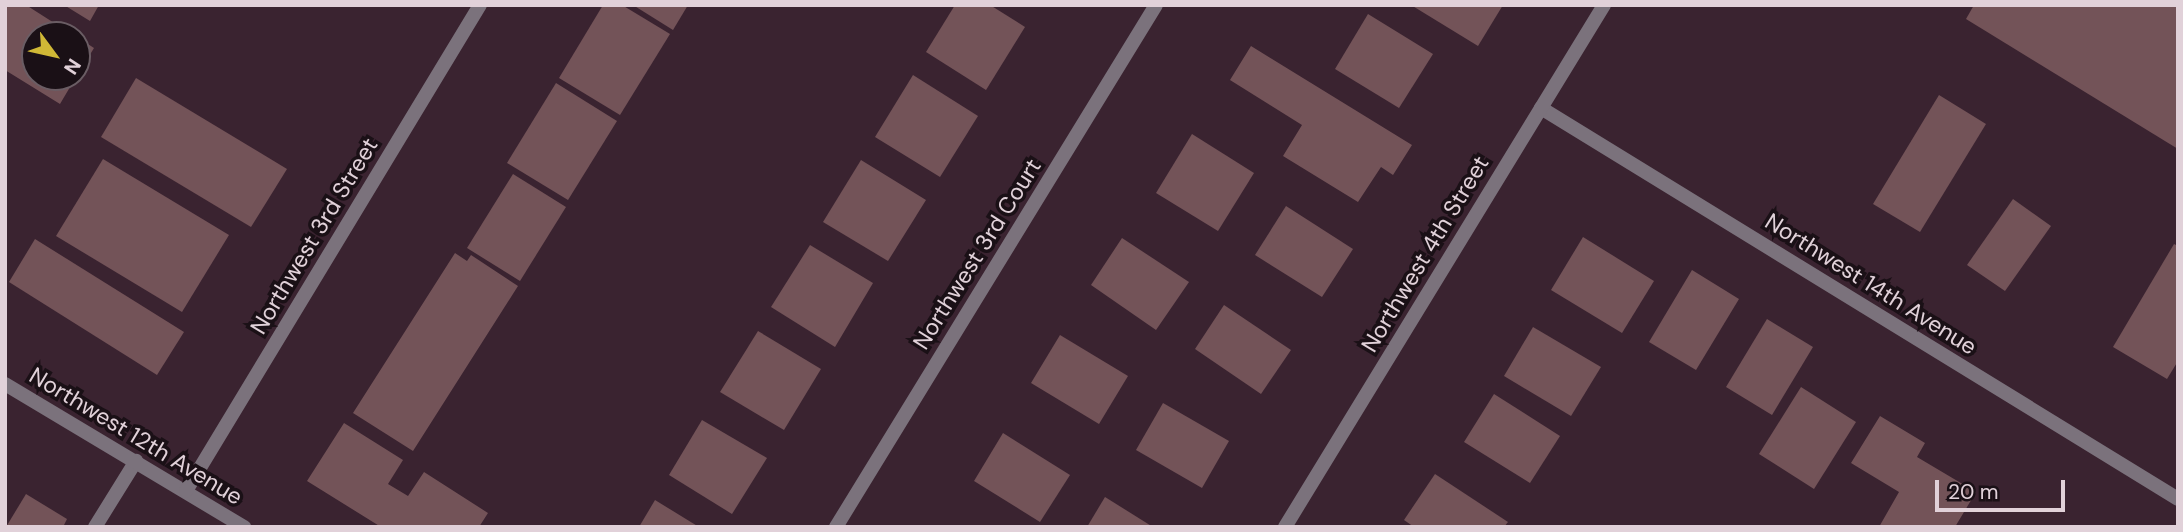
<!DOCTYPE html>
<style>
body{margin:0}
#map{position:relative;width:2183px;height:532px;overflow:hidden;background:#3a2330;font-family:"DM Sans",sans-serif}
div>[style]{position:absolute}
.building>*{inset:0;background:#735358}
.service>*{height:14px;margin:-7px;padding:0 7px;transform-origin:7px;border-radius:7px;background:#7b727c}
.minor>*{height:14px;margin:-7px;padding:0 7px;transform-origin:7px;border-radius:7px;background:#7b727c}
.tertiary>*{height:14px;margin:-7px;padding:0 7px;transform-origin:7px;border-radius:7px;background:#7b727c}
span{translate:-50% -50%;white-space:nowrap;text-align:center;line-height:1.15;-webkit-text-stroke:7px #1a1016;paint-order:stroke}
.street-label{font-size:23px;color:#e1d1d9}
.frame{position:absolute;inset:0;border:7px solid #e1d1d9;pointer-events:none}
.north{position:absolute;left:21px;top:21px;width:70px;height:70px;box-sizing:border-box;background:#1a1016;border:2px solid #6a5d64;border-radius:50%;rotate:123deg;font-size:19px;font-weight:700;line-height:28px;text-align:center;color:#e1d1d9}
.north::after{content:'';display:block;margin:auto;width:24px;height:32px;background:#d0b836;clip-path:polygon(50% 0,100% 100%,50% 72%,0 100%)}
.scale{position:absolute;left:1935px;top:480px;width:130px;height:32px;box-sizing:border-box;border:4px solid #e1d1d9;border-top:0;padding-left:9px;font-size:21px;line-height:24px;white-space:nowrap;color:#e1d1d9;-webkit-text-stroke:5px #1a1016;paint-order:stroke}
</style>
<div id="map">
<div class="building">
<div style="clip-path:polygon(5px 5px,26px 5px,73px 35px,35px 35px,35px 77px,76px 77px,60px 104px,5px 70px)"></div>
<div style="clip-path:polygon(64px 5px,99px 5px,90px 21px)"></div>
<div style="clip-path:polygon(603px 5px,622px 5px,670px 34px,620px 115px,559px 78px)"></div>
<div style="clip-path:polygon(633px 5px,688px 5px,673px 30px)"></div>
<div style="clip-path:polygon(955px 5px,990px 5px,1025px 27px,986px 90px,926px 52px)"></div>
<div style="clip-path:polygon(1411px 5px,1503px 5px,1478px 46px)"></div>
<div style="clip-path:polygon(1974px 5px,2178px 5px,2178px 149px,1966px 19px)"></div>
<div style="clip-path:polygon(1368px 14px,1433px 54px,1399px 108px,1335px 69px)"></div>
<div style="clip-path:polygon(77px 37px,94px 48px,77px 76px)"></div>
<div style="clip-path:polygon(1251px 46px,1412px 145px,1393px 175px,1381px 167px,1358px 202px,1283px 156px,1302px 125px,1230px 80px)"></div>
<div style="clip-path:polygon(913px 75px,978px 116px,940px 177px,875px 137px)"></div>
<div style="clip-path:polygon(136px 78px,287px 169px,251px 227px,101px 137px)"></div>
<div style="clip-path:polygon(556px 83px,617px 121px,568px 200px,507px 163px)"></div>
<div style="clip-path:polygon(1939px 95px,1986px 124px,1920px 232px,1873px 204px)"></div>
<div style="clip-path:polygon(1192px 134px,1254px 173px,1218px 231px,1156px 193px)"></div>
<div style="clip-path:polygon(103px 159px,229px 235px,182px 312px,56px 236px)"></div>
<div style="clip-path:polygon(861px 160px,926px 200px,888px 261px,823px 222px)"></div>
<div style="clip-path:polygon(513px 174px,566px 207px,520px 281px,467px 248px)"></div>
<div style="clip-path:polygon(2013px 199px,2051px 226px,2005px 291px,1967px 265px)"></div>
<div style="clip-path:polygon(1286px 206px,1353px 249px,1322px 297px,1255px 255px)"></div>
<div style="clip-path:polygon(1583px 237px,1654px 281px,1622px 333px,1551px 290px)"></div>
<div style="clip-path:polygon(1122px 238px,1189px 282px,1156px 330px,1091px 285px)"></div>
<div style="clip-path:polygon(35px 239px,184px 332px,157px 375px,9px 282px)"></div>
<div style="clip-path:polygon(2174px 244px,2178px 246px,2178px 361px,2167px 379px,2113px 347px)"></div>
<div style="clip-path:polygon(810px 245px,873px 283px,835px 347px,771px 307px)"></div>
<div style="clip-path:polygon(455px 253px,467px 261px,471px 255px,518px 286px,413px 451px,353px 413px)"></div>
<div style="clip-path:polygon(1692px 270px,1739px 299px,1696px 370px,1649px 342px)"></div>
<div style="clip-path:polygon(1224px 305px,1291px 350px,1261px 394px,1195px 349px)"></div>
<div style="clip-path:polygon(1767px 319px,1813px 347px,1772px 415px,1726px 387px)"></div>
<div style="clip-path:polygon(1533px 327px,1601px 367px,1571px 416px,1504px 376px)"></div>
<div style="clip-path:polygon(758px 331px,821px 369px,784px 430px,720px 392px)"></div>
<div style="clip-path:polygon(1060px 335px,1128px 376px,1099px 424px,1031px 383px)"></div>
<div style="clip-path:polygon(1801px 387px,1856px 422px,1814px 489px,1759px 454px)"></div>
<div style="clip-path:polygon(1494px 394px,1560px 436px,1530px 483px,1464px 442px)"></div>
<div style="clip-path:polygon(1163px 403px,1229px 441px,1202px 488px,1136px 450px)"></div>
<div style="clip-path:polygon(1880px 416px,1925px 443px,1917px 457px,1976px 492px,1955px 527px,1879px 527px,1899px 492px,1851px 463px)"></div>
<div style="clip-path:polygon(702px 420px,767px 458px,732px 514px,669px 475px)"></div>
<div style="clip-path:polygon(344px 423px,403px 460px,388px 484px,408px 496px,424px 472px,488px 513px,479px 527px,381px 527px,307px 481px)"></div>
<div style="clip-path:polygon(1003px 433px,1070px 475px,1040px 522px,974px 481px)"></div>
<div style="clip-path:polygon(1435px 474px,1508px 522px,1504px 527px,1414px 527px,1404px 520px)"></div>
<div style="clip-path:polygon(26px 494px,67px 519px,63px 527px,6px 527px)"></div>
<div style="clip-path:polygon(1105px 497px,1153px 527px,1087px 527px)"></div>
<div style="clip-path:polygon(655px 500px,699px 527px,639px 527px)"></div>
</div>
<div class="service">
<div style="left:95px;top:527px;width:78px;rotate:-58.2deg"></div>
</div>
<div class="minor">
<div style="left:1541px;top:108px;width:747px;rotate:31.54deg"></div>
<div style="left:5px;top:384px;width:279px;rotate:30.9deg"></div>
<div style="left:186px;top:491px;width:568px;rotate:-58.83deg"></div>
<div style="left:836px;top:527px;width:612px;rotate:-58.49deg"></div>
</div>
<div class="tertiary">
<div style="left:1285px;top:527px;width:612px;rotate:-58.57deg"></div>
</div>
<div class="street-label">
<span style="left:314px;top:236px;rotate:-59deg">Northwest 3rd Street</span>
<span style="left:977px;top:254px;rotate:-58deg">Northwest 3rd Court</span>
<span style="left:1425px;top:254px;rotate:-59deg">Northwest 4th Street</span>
<span style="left:1871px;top:284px;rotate:32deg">Northwest 14th Avenue</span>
<span style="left:136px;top:436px;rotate:31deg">Northwest 12th Avenue</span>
</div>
<div class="frame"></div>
<div class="north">N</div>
<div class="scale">20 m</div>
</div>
